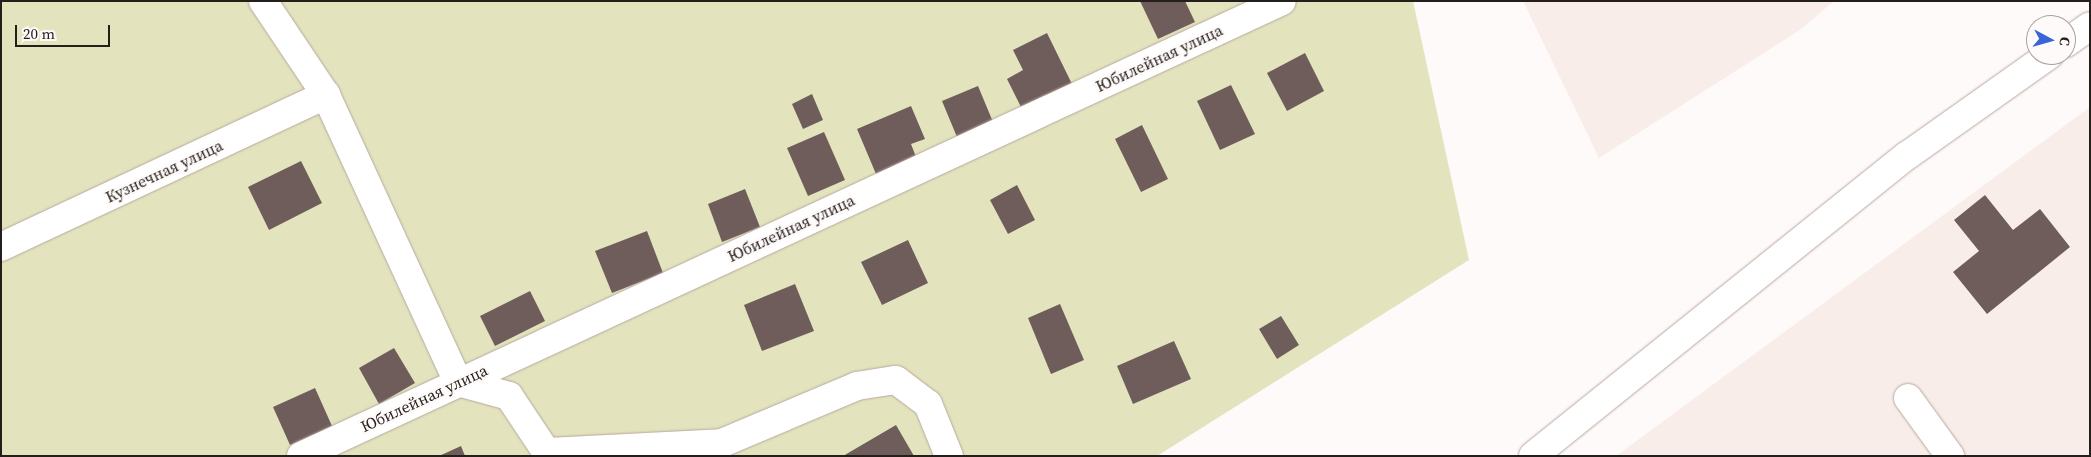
<!DOCTYPE html>
<meta charset="utf-8">
<style>
body{margin:0}
#map{position:relative;width:2091px;height:457px;overflow:hidden;background:#fefaf9;font-family:"Source Serif 4",serif}
div>[style]{position:absolute}
.built>*{inset:0;background:#f8ede8}
.green>*{inset:0;background:#e3e4be}
.building>*{inset:0;background:#6f5d5c}
.roads{filter:drop-shadow(0 0 1px #b9a89f) drop-shadow(0 0 1px #b9a89f)}
.minor>*{height:28px;margin:-14px;padding:0 14px;transform-origin:14px;border-radius:14px;background:#fff}
span{translate:-50% -50%;white-space:nowrap;text-align:center;line-height:1.15;-webkit-text-stroke:5px #fefaf9;paint-order:stroke}
.street-label{font-size:16px;color:#251f1b}
.frame{position:absolute;inset:0;border:2px solid #251f1b;pointer-events:none}
.north{position:absolute;left:2026px;top:15px;width:50px;height:50px;box-sizing:border-box;background:#fefaf9;border:1px solid #a7a2a0;border-radius:50%;rotate:96deg;font-size:14px;font-weight:700;line-height:20px;text-align:center;color:#251f1b}
.north::after{content:'';display:block;margin:auto;width:18px;height:22px;background:#3866d6;clip-path:polygon(50% 0,100% 100%,50% 72%,0 100%)}
.scale{position:absolute;left:15px;top:25px;width:95px;height:22px;box-sizing:border-box;border:2px solid #251f1b;border-top:0;padding-left:6px;font-size:15px;line-height:18px;white-space:nowrap;color:#251f1b;-webkit-text-stroke:4px #fefaf9;paint-order:stroke}
</style>
<div id="map">
<div class="built">
<div style="clip-path:polygon(1523px 1px,1834px 1px,1800px 30px,1599px 158px)"></div>
<div style="clip-path:polygon(2090px 107px,2090px 456px,1616px 456px)"></div>
</div>
<div class="green">
<div style="clip-path:polygon(1px 1px,1413px 1px,1469px 260px,1157px 456px,1px 456px)"></div>
</div>
<div class="building">
<div style="clip-path:polygon(1140px 1px,1185px 1px,1195px 22px,1158px 39px)"></div>
<div style="clip-path:polygon(1047px 33px,1073px 86px,1023px 111px,1007px 79px,1023px 70px,1013px 50px)"></div>
<div style="clip-path:polygon(1305px 53px,1324px 91px,1287px 111px,1267px 73px)"></div>
<div style="clip-path:polygon(1231px 85px,1255px 134px,1220px 150px,1197px 101px)"></div>
<div style="clip-path:polygon(978px 86px,993px 122px,957px 137px,942px 101px)"></div>
<div style="clip-path:polygon(812px 94px,823px 120px,803px 129px,792px 104px)"></div>
<div style="clip-path:polygon(911px 106px,925px 139px,911px 144px,916px 157px,876px 174px,857px 129px)"></div>
<div style="clip-path:polygon(1142px 125px,1168px 179px,1141px 192px,1115px 139px)"></div>
<div style="clip-path:polygon(824px 132px,845px 180px,808px 196px,787px 148px)"></div>
<div style="clip-path:polygon(301px 161px,322px 203px,269px 230px,248px 187px)"></div>
<div style="clip-path:polygon(1017px 185px,1035px 220px,1008px 234px,990px 200px)"></div>
<div style="clip-path:polygon(745px 189px,760px 227px,722px 242px,708px 204px)"></div>
<div style="clip-path:polygon(1985px 195px,2013px 230px,2040px 209px,2070px 247px,1987px 314px,1953px 272px,1979px 251px,1954px 220px)"></div>
<div style="clip-path:polygon(647px 231px,663px 273px,612px 293px,595px 251px)"></div>
<div style="clip-path:polygon(908px 240px,928px 283px,882px 305px,861px 262px)"></div>
<div style="clip-path:polygon(795px 284px,814px 331px,762px 351px,744px 305px)"></div>
<div style="clip-path:polygon(530px 291px,545px 321px,495px 346px,480px 316px)"></div>
<div style="clip-path:polygon(1060px 304px,1084px 360px,1051px 374px,1028px 318px)"></div>
<div style="clip-path:polygon(1281px 316px,1299px 345px,1277px 359px,1259px 329px)"></div>
<div style="clip-path:polygon(1174px 341px,1191px 379px,1133px 404px,1117px 366px)"></div>
<div style="clip-path:polygon(394px 348px,415px 383px,379px 404px,359px 368px)"></div>
<div style="clip-path:polygon(315px 388px,332px 426px,290px 445px,273px 407px)"></div>
<div style="clip-path:polygon(896px 425px,914px 456px,843px 456px)"></div>
<div style="clip-path:polygon(461px 446px,465px 456px,439px 456px)"></div>
</div>
<div class="roads">
<div class="minor">
<div style="left:263px;top:1px;width:113px;rotate:56.2deg"></div>
<div style="left:326px;top:95px;width:316px;rotate:65.3deg"></div>
<div style="left:458px;top:382px;width:53px;rotate:15.4deg"></div>
<div style="left:509px;top:396px;width:72px;rotate:56.3deg"></div>
<div style="left:2066px;top:43px;width:29px;rotate:-35deg"></div>
<div style="left:1px;top:247px;width:359px;rotate:-25.1deg"></div>
<div style="left:1908px;top:398px;width:72px;rotate:54.1deg"></div>
<div style="left:547px;top:452px;width:175px;rotate:-2.9deg"></div>
<div style="left:722px;top:443px;width:147px;rotate:-22.9deg"></div>
<div style="left:857px;top:386px;width:39px;rotate:-9deg"></div>
<div style="left:896px;top:380px;width:40px;rotate:37deg"></div>
<div style="left:928px;top:404px;width:56px;rotate:68deg"></div>
<div style="left:301px;top:456px;width:1081px;rotate:-24.88deg"></div>
<div style="left:1533px;top:456px;width:481px;rotate:-38.8deg"></div>
<div style="left:1908px;top:155px;width:173px;rotate:-35.3deg"></div>
</div>
</div>
<div class="street-label">
<span style="left:1159px;top:58px;rotate:-25deg">Юбилейная улица</span>
<span style="left:164px;top:171px;rotate:-25deg">Кузнечная улица</span>
<span style="left:791px;top:228px;rotate:-25deg">Юбилейная улица</span>
<span style="left:424px;top:398px;rotate:-25deg">Юбилейная улица</span>
</div>
<div class="frame"></div>
<div class="north">С</div>
<div class="scale">20 m</div>
</div>
